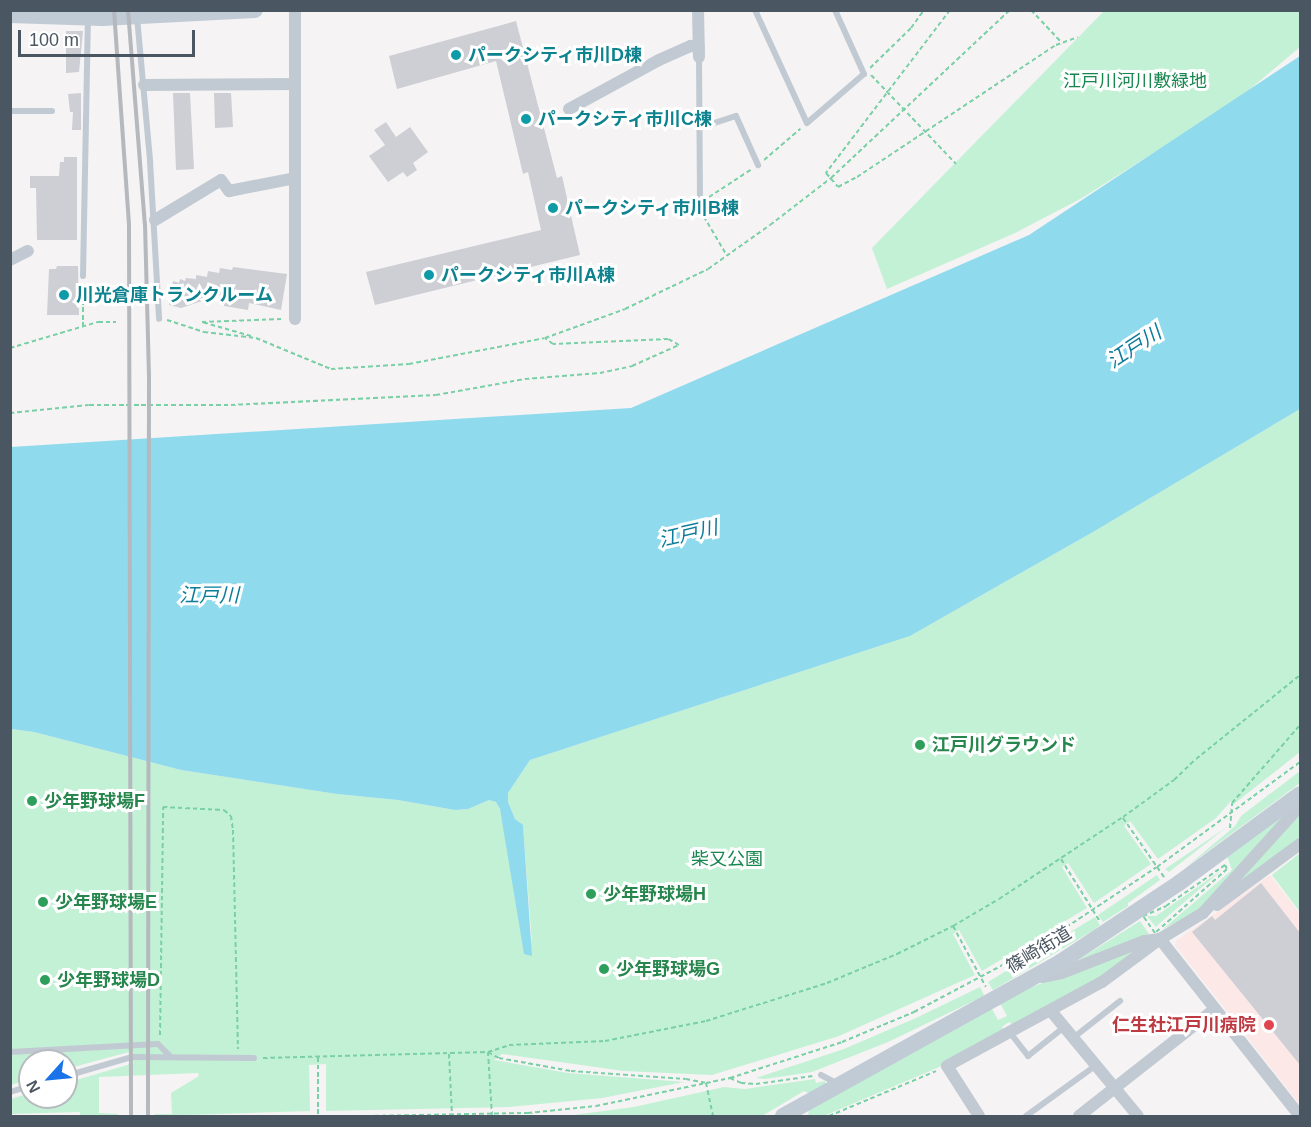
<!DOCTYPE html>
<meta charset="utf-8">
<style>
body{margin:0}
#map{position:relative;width:1311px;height:1127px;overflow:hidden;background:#f5f3f3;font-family:Helvetica,"Noto Sans JP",sans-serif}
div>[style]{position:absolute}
.medical>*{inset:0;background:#fce8e6}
.green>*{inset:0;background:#c3f1d5}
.water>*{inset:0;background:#90daee}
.building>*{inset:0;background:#cdcfd5}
.path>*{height:2px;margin-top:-1px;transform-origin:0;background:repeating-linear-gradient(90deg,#7ad0a6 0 4.5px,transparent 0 7.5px)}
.service>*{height:6px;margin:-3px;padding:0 3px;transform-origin:3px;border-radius:3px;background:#c1cad2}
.minor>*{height:12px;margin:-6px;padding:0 6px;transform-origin:6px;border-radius:6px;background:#c1cad2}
.secondary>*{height:16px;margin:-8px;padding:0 8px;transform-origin:8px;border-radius:8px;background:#c1cbd6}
.rail>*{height:4px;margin:-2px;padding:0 2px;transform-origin:2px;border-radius:2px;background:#b5b8bd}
.dots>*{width:16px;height:16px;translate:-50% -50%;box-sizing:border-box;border:3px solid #fff;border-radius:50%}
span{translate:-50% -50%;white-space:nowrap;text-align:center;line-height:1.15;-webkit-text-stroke:6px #fff;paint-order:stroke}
.culture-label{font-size:18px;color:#0d838f;font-weight:700}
.left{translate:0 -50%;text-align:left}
.park-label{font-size:18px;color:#17864f}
.leisure-label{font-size:18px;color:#27864d;font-weight:700}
.street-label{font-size:18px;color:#4a5661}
.health-label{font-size:18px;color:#be3a42;font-weight:700}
.right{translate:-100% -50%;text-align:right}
.water-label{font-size:20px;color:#0c7c9b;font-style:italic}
.frame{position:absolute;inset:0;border:12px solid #4a5661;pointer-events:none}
.north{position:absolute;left:18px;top:1049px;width:60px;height:60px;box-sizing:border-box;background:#fff;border:2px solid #b7bbc0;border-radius:50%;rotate:243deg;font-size:16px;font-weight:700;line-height:24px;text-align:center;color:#4a5661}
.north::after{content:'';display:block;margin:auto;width:21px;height:27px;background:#1a73e8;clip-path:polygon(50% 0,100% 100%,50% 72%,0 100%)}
.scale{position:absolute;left:18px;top:30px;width:177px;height:27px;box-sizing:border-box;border:3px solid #4a5661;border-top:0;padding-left:8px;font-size:18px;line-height:21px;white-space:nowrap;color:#4a5661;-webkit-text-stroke:4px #fff;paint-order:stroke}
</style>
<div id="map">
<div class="medical">
<div style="clip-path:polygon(1270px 875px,1300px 914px,1300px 1105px,1175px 945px,1177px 940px)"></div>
</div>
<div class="green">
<div style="clip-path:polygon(1104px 11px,1300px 11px,1300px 47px,1237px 100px,1082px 198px,1015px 233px,887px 289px,872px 248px)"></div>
<div style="clip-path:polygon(1300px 409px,1300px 752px,1234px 804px,1231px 801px,1216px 818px,1158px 859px,1130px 821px,1124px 826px,1151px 864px,1094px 903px,1068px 863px,1062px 867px,1087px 908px,982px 971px,959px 930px,953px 934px,975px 975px,839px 1036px,712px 1075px,624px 1071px,502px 1054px,494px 1060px,568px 1073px,684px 1082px,602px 1098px,509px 1107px,326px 1111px,326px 1064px,309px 1065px,310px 1111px,155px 1116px,155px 1114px,172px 1114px,171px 1093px,199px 1076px,198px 1073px,99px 1077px,99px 1113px,118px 1114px,118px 1116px,80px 1116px,80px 1112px,11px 1114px,11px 1099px,30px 1093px,30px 1097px,66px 1097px,66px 1083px,134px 1063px,129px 1052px,66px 1069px,66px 1061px,30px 1061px,30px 1079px,11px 1085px,10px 729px,34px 732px,181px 770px,337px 794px,398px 800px,455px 810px,468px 809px,489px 800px,496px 802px,500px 809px,532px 943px,523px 826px,515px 819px,508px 802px,508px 793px,530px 760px,910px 636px,1093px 532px)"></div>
<div style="clip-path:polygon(1300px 771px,1300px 783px,1185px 868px,1235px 826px,1241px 816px)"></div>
<div style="clip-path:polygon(1293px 807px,1197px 912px,1163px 929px,1232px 870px,1227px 856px)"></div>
<div style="clip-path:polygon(1300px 812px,1300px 840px,1222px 897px)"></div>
<div style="clip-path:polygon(1227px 827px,1169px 872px,1165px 869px)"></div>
<div style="clip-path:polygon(1300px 853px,1300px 912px,1272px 875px)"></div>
<div style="clip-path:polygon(1222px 870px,1161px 922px,1156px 927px,1147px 916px,1156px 916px)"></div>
<div style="clip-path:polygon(1157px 875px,1160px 880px,1128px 903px,1128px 906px,1103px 922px,1098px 915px)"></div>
<div style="clip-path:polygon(1095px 917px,1100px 925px,1094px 930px,993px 990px,988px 982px)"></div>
<div style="clip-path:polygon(1140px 921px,1149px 934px,1072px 964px)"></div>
<div style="clip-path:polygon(1143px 944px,1096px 980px,1013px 1027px,1010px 1022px,1006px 1024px,1002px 1027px,1005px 1032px,937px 1068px,826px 1115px,808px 1116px,809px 1110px,991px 1007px,998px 1020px,1007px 1016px,1000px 1003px,1019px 992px)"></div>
<div style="clip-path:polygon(980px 987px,984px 995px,982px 997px,888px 1042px,812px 1072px,765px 1079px,756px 1078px,844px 1049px,916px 1018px)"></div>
<div style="clip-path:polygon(815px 1079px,816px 1083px,825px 1081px,826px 1084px,810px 1094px,804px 1091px,762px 1116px,566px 1116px,634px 1107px,724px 1087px,745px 1089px)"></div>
</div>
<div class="water">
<div style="clip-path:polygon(1300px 56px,1300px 409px,1093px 532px,910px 636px,530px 760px,508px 793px,508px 802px,515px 819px,523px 825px,532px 956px,524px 954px,500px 809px,496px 802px,489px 800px,468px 809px,455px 810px,398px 800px,337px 794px,181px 770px,34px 732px,11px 729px,11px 447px,631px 408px,1029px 235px)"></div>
</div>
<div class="building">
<div style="clip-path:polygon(516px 21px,557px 178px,562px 176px,580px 255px,375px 305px,366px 272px,541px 230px,528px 172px,523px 174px,496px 61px,397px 89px,389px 56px)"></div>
<div style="clip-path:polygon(66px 31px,83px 31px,79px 72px,66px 73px)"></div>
<div style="clip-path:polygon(81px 93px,81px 130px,72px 130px,73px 112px,70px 112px,68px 94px)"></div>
<div style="clip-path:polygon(173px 93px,190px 93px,194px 169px,176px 170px)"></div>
<div style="clip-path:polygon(214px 93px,231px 93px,233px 127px,215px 128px)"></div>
<div style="clip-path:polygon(386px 122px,396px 137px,410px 127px,428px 152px,413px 163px,417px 170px,407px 177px,403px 172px,388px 182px,369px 156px,385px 145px,374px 130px)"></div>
<div style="clip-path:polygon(64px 157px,77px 157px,77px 240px,37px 240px,36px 188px,30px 188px,30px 176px,59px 176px,60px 162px,64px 162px)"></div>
<div style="clip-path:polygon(57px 266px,78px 266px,79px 315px,47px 315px,49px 269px,56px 269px)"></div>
<div style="clip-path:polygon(233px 267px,287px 274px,281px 310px,249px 303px,248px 310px,224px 306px,226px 293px,181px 308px,169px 305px,173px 281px,179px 283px,180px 279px,185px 281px,186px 278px,196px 279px,196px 275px,207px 277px,208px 271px,219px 273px,220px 268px,232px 270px)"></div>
<div style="clip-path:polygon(1261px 883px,1300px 933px,1300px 1065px,1192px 932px,1212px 916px,1215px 920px)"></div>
</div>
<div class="path">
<div style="left:950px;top:10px;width:205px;rotate:127.3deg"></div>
<div style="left:826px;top:173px;width:18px;rotate:49deg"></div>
<div style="left:838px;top:187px;width:21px;rotate:-28deg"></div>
<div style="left:857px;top:177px;width:239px;rotate:-33.6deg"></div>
<div style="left:1056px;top:45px;width:23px;rotate:-20deg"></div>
<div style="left:1031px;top:10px;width:45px;rotate:46.8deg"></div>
<div style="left:870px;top:68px;width:57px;rotate:-44.3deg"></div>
<div style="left:911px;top:28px;width:22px;rotate:-54deg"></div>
<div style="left:871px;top:75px;width:123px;rotate:46.3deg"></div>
<div style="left:764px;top:160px;width:48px;rotate:-40.7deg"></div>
<div style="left:709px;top:197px;width:51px;rotate:-33.1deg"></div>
<div style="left:700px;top:210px;width:51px;rotate:59.4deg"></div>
<div style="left:83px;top:285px;width:42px;rotate:90deg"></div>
<div style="left:167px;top:320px;width:39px;rotate:18deg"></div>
<div style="left:204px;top:332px;width:52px;rotate:6.6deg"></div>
<div style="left:256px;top:338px;width:81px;rotate:22.5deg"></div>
<div style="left:331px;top:369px;width:78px;rotate:-3.7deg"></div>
<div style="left:409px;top:364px;width:138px;rotate:-10.8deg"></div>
<div style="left:251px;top:336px;width:51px;rotate:-164.1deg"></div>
<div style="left:202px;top:322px;width:80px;rotate:-2.1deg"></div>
<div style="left:10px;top:348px;width:92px;rotate:-16.5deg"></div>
<div style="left:98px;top:322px;width:18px"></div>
<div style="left:10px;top:413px;width:79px;rotate:-5.8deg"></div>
<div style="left:89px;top:405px;width:142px"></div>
<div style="left:231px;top:405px;width:205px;rotate:-2.8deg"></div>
<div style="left:436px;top:395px;width:90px;rotate:-10.2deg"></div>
<div style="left:525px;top:379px;width:75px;rotate:-4.6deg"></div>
<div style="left:600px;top:373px;width:33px;rotate:-12deg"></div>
<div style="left:632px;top:366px;width:51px;rotate:-24.1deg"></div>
<div style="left:679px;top:345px;width:13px;rotate:-151deg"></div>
<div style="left:668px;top:339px;width:115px;rotate:177.5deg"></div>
<div style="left:553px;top:344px;width:10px;rotate:-143deg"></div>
<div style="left:545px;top:338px;width:85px;rotate:-19.9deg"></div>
<div style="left:625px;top:309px;width:92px;rotate:-25.7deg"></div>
<div style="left:708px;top:269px;width:76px;rotate:-35.4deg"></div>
<div style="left:770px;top:225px;width:77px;rotate:-37.6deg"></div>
<div style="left:831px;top:178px;width:245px;rotate:-43.2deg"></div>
<div style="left:1123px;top:818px;width:72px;rotate:55.2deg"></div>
<div style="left:1230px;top:828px;width:25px;rotate:-85deg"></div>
<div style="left:1232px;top:803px;width:103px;rotate:-48.9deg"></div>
<div style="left:1061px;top:859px;width:72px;rotate:58.1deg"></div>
<div style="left:1225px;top:865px;width:4px;rotate:63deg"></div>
<div style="left:1227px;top:869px;width:96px;rotate:138.4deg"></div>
<div style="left:1155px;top:933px;width:21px;rotate:-125deg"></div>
<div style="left:1143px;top:916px;width:25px;rotate:-23deg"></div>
<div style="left:1166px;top:906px;width:72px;rotate:-34.8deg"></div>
<div style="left:953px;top:926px;width:69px;rotate:61.6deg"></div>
<div style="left:160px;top:1035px;width:228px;rotate:-89.2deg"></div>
<div style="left:163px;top:807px;width:61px;rotate:2.8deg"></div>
<div style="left:224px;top:810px;width:9px;rotate:41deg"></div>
<div style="left:231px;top:816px;width:14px;rotate:82deg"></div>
<div style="left:233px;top:830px;width:219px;rotate:88.7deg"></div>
<div style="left:449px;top:1054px;width:62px;rotate:87.2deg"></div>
<div style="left:318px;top:1057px;width:59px;rotate:90deg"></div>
<div style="left:263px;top:1058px;width:225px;rotate:-1.5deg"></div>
<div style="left:488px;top:1052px;width:13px;rotate:29deg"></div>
<div style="left:499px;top:1058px;width:73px;rotate:10.2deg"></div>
<div style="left:571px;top:1071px;width:115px;rotate:4deg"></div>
<div style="left:686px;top:1079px;width:20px;rotate:11deg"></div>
<div style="left:730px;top:1078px;width:12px;rotate:24deg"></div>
<div style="left:741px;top:1083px;width:15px;rotate:4deg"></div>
<div style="left:756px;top:1084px;width:57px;rotate:-8.1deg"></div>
<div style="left:706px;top:1083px;width:34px;rotate:78deg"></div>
<div style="left:367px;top:1116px;width:161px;rotate:-1.1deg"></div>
<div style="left:528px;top:1113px;width:68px;rotate:-5.9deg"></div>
<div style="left:596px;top:1106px;width:137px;rotate:-11.8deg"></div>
<div style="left:730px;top:1078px;width:118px;rotate:-17.8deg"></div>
<div style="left:842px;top:1042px;width:78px;rotate:-22.6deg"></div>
<div style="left:914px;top:1012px;width:137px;rotate:-27.9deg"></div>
<div style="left:1035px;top:948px;width:146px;rotate:-33.6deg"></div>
<div style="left:1157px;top:867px;width:177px;rotate:-36.3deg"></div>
<div style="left:492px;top:1116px;width:64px;rotate:-93.6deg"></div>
<div style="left:488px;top:1052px;width:22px;rotate:-18deg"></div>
<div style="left:509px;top:1045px;width:96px;rotate:-2.4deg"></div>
<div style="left:605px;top:1041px;width:103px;rotate:-11.2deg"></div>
<div style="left:706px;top:1021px;width:127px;rotate:-17.4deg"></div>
<div style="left:827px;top:983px;width:76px;rotate:-22.5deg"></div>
<div style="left:897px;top:954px;width:63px;rotate:-26.6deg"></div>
<div style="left:953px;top:926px;width:53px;rotate:-30.4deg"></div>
<div style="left:999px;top:899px;width:149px;rotate:-33.5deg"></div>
<div style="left:1123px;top:817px;width:63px;rotate:-36deg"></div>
<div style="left:1174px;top:780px;width:30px;rotate:-44deg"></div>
<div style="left:1196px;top:759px;width:134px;rotate:-38.9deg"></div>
<div style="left:829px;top:1116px;width:116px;rotate:-22.8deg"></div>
</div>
<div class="service">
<div style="left:755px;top:10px;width:124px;rotate:65.3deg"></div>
<div style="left:807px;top:123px;width:75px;rotate:-40.7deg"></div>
<div style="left:864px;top:74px;width:70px;rotate:-114.4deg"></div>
<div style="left:137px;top:17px;width:145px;rotate:84.8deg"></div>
<div style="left:150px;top:161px;width:158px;rotate:86.7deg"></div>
<div style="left:699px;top:57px;width:146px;rotate:89.6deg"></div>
<div style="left:10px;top:111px;width:42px"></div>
<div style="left:699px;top:128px;width:39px;rotate:-18deg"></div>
<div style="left:736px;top:116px;width:54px;rotate:65.8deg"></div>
<div style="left:83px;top:276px;width:257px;rotate:-88.9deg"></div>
<div style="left:1011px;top:1034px;width:28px;rotate:52deg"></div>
<div style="left:1028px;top:1056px;width:45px;rotate:-38.7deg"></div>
<div style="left:1073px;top:1038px;width:60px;rotate:-38.2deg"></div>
<div style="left:10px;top:1052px;width:148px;rotate:-3.1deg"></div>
<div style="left:158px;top:1044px;width:17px;rotate:45deg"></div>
<div style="left:821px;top:1075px;width:19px;rotate:28deg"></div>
<div style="left:66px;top:1076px;width:69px;rotate:-16.1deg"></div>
<div style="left:132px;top:1057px;width:122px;rotate:0.5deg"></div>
<div style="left:10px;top:1092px;width:21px;rotate:-17deg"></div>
<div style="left:1026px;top:1116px;width:85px;rotate:-35.9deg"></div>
</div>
<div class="minor">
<div style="left:698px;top:10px;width:47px;rotate:88.8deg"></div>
<div style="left:144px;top:85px;width:151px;rotate:-0.4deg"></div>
<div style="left:569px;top:109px;width:102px;rotate:-28.6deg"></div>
<div style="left:659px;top:60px;width:35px;rotate:-24deg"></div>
<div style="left:691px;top:46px;width:8px;rotate:7deg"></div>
<div style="left:155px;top:220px;width:77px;rotate:-31.2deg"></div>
<div style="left:221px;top:180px;width:14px;rotate:54deg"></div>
<div style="left:229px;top:191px;width:67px;rotate:-11.1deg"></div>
<div style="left:10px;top:260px;width:20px;rotate:-27deg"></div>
<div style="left:295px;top:319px;width:309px;rotate:-90deg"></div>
<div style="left:1217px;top:905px;width:103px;rotate:-36.3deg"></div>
<div style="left:1042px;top:977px;width:20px;rotate:-11deg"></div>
<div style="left:1062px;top:973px;width:88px;rotate:-21.3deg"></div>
<div style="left:1144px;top:941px;width:16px;rotate:-7deg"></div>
<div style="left:1160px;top:939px;width:226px;rotate:51.7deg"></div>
<div style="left:1051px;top:1011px;width:136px;rotate:50.4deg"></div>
<div style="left:979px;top:1116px;width:59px;rotate:-122.6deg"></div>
<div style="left:947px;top:1066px;width:176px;rotate:-28.5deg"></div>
<div style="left:1102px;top:982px;width:72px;rotate:-36.6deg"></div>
<div style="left:1160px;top:939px;width:50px;rotate:-31.2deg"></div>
<div style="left:1203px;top:913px;width:144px;rotate:-47.8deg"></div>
<div style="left:1079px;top:1116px;width:173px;rotate:-38.2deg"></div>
</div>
<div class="secondary">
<div style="left:10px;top:15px;width:92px;rotate:1.9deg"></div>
<div style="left:102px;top:18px;width:153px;rotate:-3deg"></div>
<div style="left:783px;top:1116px;width:316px;rotate:-29deg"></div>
<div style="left:1059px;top:963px;width:144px;rotate:-33.7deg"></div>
<div style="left:1179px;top:883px;width:150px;rotate:-36.3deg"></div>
</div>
<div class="rail">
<div style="left:114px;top:10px;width:216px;rotate:86deg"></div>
<div style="left:129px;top:225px;width:891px;rotate:89.87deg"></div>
<div style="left:128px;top:10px;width:215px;rotate:85.5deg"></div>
<div style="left:145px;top:224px;width:153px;rotate:88.5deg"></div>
<div style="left:149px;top:377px;width:739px;rotate:90.08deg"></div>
</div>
<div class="dots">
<div style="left:456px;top:55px;background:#0f9aa8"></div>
<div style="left:526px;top:119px;background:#0f9aa8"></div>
<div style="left:553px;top:208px;background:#0f9aa8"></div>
<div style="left:429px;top:275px;background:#0f9aa8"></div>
<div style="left:64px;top:295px;background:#0f9aa8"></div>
<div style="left:920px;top:745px;background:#2e9e5b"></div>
<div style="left:32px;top:801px;background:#2e9e5b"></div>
<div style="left:591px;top:894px;background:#2e9e5b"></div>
<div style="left:43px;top:902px;background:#2e9e5b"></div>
<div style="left:604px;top:969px;background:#2e9e5b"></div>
<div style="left:45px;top:980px;background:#2e9e5b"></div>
<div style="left:1269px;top:1025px;background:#e0444e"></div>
</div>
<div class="culture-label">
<span class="left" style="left:468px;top:55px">パークシティ市川D棟</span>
<span class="left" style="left:538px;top:119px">パークシティ市川C棟</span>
<span class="left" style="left:565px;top:208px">パークシティ市川B棟</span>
<span class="left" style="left:441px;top:275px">パークシティ市川A棟</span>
<span class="left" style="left:76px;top:295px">川光倉庫トランクルーム</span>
</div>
<div class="park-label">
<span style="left:1135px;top:81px">江戸川河川敷緑地</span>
<span style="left:727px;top:859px">柴又公園</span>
</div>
<div class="leisure-label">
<span class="left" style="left:932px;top:745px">江戸川グラウンド</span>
<span class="left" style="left:44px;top:801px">少年野球場F</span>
<span class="left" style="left:603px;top:894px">少年野球場H</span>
<span class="left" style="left:55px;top:902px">少年野球場E</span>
<span class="left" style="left:616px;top:969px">少年野球場G</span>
<span class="left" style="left:57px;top:980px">少年野球場D</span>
</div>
<div class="street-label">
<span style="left:1039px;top:950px;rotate:-31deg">篠崎街道</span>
</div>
<div class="health-label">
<span class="right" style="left:1256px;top:1025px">仁生社江戸川病院</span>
</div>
<div class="water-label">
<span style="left:1134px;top:347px;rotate:-33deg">江戸川</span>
<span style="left:688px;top:534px;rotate:-13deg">江戸川</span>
<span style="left:209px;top:595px">江戸川</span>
</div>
<div class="frame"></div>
<div class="north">N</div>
<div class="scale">100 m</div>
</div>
